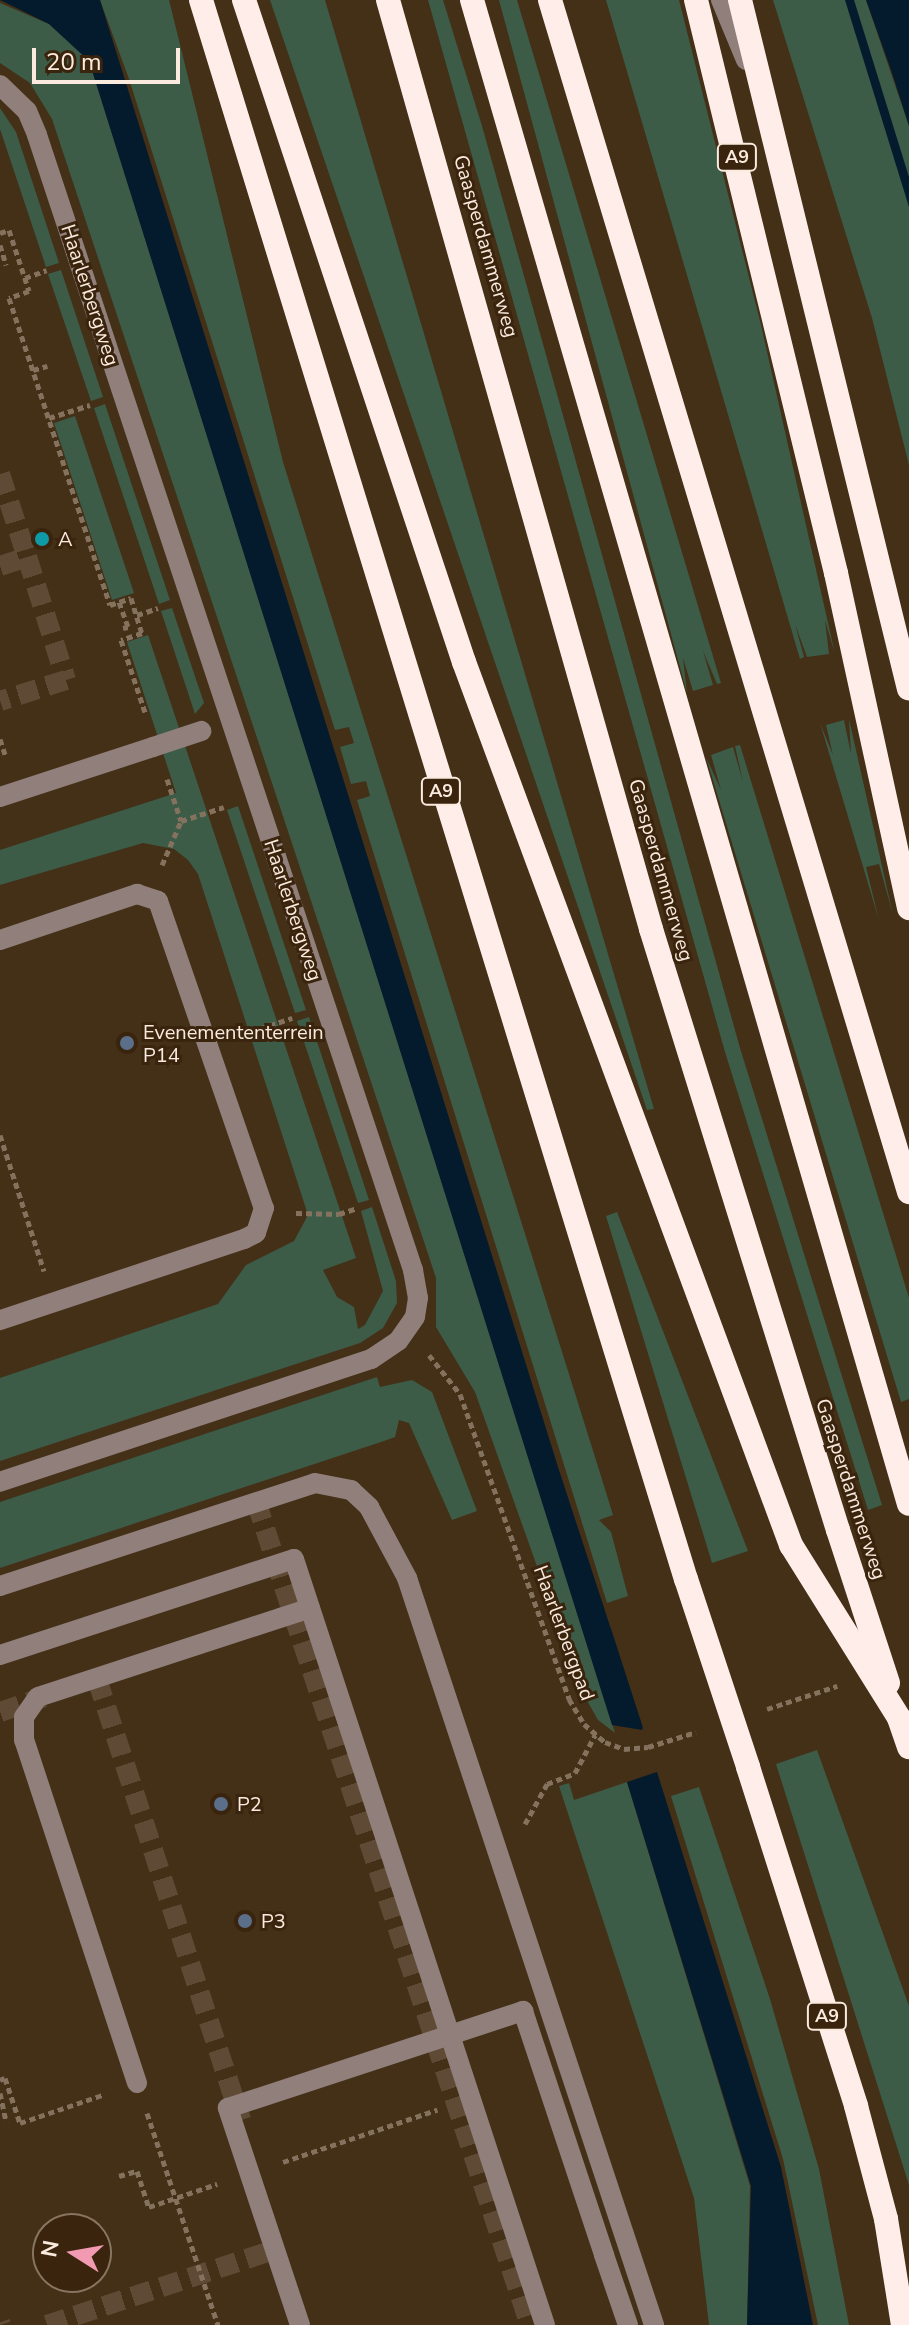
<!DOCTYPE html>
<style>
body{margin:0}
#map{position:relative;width:909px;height:2325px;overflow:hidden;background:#442f17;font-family:"Nunito Sans",sans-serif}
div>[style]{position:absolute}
.green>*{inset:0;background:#3c5c48}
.water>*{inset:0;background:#031b2d}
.pier>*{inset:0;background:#442f17}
.minor-tunnel>*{height:20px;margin-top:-10px;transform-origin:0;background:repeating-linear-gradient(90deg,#5f4b35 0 20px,transparent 0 30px)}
.path>*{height:5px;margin-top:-2.5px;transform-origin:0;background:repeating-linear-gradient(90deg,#85725e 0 6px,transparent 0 10px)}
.minor>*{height:20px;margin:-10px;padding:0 10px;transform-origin:10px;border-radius:10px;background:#907f7b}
.highway>*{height:24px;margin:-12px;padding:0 12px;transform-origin:12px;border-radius:12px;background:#ffedea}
.minor-bridge>*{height:20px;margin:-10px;padding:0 10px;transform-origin:10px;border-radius:10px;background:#907f7b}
.highway-bridge>*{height:24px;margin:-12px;padding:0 12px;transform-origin:12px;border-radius:12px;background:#ffedea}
.dots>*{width:22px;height:22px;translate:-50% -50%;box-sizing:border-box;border:4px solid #3a240d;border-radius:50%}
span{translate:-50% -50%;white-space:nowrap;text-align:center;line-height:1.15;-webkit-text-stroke:6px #3a240d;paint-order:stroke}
.shield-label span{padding:2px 6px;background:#3a240d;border:2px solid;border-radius:6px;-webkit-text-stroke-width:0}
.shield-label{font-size:18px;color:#faebde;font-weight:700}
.street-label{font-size:20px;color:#faebde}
.poi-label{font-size:20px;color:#faebde}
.left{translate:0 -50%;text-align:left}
.north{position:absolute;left:32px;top:2213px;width:80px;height:80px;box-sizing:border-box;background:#3a240d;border:2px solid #877461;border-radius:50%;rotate:281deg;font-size:22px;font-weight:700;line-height:32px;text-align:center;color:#faebde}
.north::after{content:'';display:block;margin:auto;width:28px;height:36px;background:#f19ab2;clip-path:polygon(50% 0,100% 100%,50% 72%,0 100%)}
.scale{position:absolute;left:32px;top:48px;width:148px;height:36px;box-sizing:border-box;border:4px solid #faebde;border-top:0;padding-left:10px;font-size:24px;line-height:28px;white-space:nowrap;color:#faebde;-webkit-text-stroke:6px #3a240d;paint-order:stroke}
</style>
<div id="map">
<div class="green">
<div style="clip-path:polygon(100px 0,169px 0,283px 462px,600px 1473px,613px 1515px,599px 1520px,611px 1532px,628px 1596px,607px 1603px,357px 800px,370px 796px,366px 781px,351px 784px,340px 747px,354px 743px,349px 727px,335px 730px,129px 79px)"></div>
<div style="clip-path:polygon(270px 0,325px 0,654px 1109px,647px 1110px)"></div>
<div style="clip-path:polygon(428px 0,443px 0,482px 126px,740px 1048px,882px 1505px,868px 1510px,725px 1052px)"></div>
<div style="clip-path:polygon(499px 0,517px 0,721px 683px,717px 684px,703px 651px,713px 685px,693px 691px,683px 658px,687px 693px)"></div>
<div style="clip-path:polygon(606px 0,679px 0,761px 325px,835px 654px,825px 620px,829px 654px,807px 657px,795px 624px,804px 657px,800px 659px)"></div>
<div style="clip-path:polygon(773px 0,866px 0,909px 126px,909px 465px,872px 318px)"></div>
<div style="clip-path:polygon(0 3px,49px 24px,89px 60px,615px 1733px,598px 1720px,581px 1690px,475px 1392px,436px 1327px,436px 1278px,52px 119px,30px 83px,0 63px)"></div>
<div style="clip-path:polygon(0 108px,16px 132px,59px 263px,46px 267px,0 129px)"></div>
<div style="clip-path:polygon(61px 270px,103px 397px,91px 401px,48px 274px)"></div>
<div style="clip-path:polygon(105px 404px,170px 600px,159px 604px,94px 408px)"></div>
<div style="clip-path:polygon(75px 416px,134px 593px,112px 600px,54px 423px)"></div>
<div style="clip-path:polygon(172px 608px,204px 703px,195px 714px,161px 611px)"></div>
<div style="clip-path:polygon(148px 635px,356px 1258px,323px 1270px,337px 1297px,354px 1307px,358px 1329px,365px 1325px,383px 1291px,361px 1211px,372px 1207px,396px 1281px,397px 1303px,383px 1328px,360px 1343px,0 1461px,0 1378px,218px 1304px,246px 1265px,294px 1241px,308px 1215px,198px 874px,188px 860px,174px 849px,143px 843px,0 885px,0 850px,176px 793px,127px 642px)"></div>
<div style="clip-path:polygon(849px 719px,893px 915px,879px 864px,866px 867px,879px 920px,820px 723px,833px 755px,826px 725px,844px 720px,851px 754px)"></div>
<div style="clip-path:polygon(740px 745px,909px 1298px,909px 1399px,901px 1402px,706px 757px,721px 790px,711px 755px,733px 747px,743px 782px,735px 746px)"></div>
<div style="clip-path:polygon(238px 806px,306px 1010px,295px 1013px,227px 810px)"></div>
<div style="clip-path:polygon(309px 1017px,369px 1200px,358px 1203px,297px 1021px)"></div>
<div style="clip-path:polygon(617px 1212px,748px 1551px,712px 1563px,606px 1216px)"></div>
<div style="clip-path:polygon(377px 1377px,380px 1387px,412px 1380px,432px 1392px,477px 1511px,452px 1520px,409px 1423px,399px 1420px,395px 1437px,384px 1441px,0 1568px,0 1502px)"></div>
<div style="clip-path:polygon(817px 1750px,909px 2006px,909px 2185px,776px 1764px)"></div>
<div style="clip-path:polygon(627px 1782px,750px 2186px,747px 2325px,709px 2325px,694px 2198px,559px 1786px,569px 1783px,574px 1800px)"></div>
<div style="clip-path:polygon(699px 1787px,770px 1999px,819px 2169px,849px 2325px,818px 2325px,783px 2159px,671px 1796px)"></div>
</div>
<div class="water">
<div style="clip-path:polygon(0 0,100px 0,558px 1467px,610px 1626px,650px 1700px,642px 1730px,612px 1725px,89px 61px,49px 24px)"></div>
<div style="clip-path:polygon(845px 0,854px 0,909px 177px,909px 207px)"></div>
<div style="clip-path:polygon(866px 0,909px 0,909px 126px,891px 70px)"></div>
<div style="clip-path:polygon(657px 1772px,781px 2167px,813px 2325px,747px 2325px,751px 2186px,627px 1782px)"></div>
</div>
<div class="pier">
<div style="clip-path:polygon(909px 1550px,909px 1618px,653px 1703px,645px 1734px,604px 1607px,613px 1624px,635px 1640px)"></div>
</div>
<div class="minor-tunnel">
<div style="left:0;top:474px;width:87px;rotate:72deg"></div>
<div style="left:0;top:566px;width:28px;rotate:-18deg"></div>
<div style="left:27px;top:557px;width:129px;rotate:72.4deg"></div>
<div style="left:66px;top:680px;width:69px;rotate:162.3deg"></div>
<div style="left:256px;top:1501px;width:119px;rotate:71.9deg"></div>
<div style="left:279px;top:1618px;width:15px;rotate:-16deg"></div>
<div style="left:293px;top:1614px;width:749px;rotate:71.57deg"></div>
<div style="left:97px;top:1679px;width:464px;rotate:71.9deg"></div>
<div style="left:0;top:1712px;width:46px;rotate:-18.8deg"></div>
<div style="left:0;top:2322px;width:3px;rotate:72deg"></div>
<div style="left:47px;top:2325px;width:249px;rotate:-18.3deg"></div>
</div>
<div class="path">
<div style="left:0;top:233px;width:9px;rotate:-18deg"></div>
<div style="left:9px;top:230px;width:64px;rotate:71.8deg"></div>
<div style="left:29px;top:291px;width:21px;rotate:161deg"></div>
<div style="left:9px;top:298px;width:323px;rotate:71.8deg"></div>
<div style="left:110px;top:605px;width:22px;rotate:-18deg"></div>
<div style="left:131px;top:598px;width:37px;rotate:73deg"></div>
<div style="left:142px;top:633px;width:22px;rotate:162deg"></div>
<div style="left:121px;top:640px;width:76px;rotate:71.6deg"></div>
<div style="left:0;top:245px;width:21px;rotate:73deg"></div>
<div style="left:25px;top:278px;width:23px;rotate:-20deg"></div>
<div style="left:33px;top:370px;width:15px;rotate:-16deg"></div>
<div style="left:49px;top:418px;width:43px;rotate:-17.6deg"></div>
<div style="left:119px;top:602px;width:27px;rotate:70deg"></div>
<div style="left:128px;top:627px;width:5px;rotate:169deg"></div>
<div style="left:137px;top:615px;width:22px;rotate:-18deg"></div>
<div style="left:0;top:739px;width:19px;rotate:72deg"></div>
<div style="left:167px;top:779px;width:44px;rotate:71.6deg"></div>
<div style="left:181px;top:821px;width:45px;rotate:-18deg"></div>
<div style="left:162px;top:865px;width:48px;rotate:-66.6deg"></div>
<div style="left:241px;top:1035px;width:54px;rotate:-18.4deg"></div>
<div style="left:0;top:1135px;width:143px;rotate:72.1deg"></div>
<div style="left:296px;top:1213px;width:43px;rotate:1.3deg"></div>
<div style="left:339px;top:1214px;width:19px;rotate:-18deg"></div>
<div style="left:429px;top:1355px;width:50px;rotate:51.5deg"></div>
<div style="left:460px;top:1394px;width:324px;rotate:70.3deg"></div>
<div style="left:569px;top:1699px;width:29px;rotate:59deg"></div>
<div style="left:584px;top:1724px;width:28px;rotate:41deg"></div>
<div style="left:605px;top:1742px;width:20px;rotate:20deg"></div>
<div style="left:624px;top:1749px;width:24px;rotate:-5deg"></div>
<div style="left:648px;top:1747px;width:50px;rotate:-17.4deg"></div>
<div style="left:767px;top:1709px;width:74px;rotate:-18.2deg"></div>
<div style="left:525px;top:1824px;width:46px;rotate:-61.2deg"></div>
<div style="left:547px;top:1784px;width:30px;rotate:-21deg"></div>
<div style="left:575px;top:1773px;width:43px;rotate:-62.2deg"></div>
<div style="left:0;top:2080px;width:5px;rotate:-22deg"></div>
<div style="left:5px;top:2078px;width:47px;rotate:71.6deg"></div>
<div style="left:20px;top:2123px;width:90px;rotate:-18.8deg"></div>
<div style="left:0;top:2093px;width:30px;rotate:78deg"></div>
<div style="left:147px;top:2113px;width:224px;rotate:71.5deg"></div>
<div style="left:283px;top:2162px;width:163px;rotate:-18.7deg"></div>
<div style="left:119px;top:2176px;width:19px;rotate:-16deg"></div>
<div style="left:137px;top:2171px;width:38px;rotate:72deg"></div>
<div style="left:149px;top:2207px;width:72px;rotate:-18.7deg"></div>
</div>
<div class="minor">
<div style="left:721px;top:0;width:65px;rotate:67.4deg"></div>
<div style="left:0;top:85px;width:37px;rotate:44deg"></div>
<div style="left:27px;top:111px;width:26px;rotate:67deg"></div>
<div style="left:37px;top:135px;width:1196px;rotate:71.67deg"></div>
<div style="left:413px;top:1270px;width:28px;rotate:80deg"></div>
<div style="left:418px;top:1298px;width:19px;rotate:99deg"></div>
<div style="left:415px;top:1317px;width:29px;rotate:125deg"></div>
<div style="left:398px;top:1341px;width:32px;rotate:146deg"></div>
<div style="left:371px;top:1359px;width:391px;rotate:161.7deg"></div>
<div style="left:0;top:797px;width:161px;rotate:-18.1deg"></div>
<div style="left:0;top:940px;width:145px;rotate:-18.6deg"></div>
<div style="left:137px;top:894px;width:22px;rotate:18deg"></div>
<div style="left:158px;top:901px;width:325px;rotate:71deg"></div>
<div style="left:264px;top:1208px;width:26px;rotate:108deg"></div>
<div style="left:256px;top:1233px;width:13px;rotate:153deg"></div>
<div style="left:244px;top:1239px;width:257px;rotate:161.6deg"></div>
<div style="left:0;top:1586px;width:331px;rotate:-18.1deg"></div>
<div style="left:315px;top:1483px;width:37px;rotate:11deg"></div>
<div style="left:351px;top:1490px;width:25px;rotate:43deg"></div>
<div style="left:369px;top:1507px;width:81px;rotate:61.8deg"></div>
<div style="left:407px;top:1578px;width:787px;rotate:71.7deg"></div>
<div style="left:0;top:1655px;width:309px;rotate:-18.1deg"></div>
<div style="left:294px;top:1559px;width:806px;rotate:71.86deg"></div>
<div style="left:137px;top:2083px;width:361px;rotate:-108.2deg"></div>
<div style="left:24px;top:1740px;width:23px;rotate:-90deg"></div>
<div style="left:24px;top:1717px;width:24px;rotate:-55deg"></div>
<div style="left:38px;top:1697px;width:286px;rotate:-18.1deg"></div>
<div style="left:604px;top:2255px;width:74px;rotate:71.1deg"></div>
<div style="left:300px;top:2325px;width:229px;rotate:-108.4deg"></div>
<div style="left:228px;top:2108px;width:311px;rotate:-18.2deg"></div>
</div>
<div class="highway">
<div style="left:201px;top:0;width:1652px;rotate:72.93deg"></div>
<div style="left:244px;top:0;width:698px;rotate:71.62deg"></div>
<div style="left:464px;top:662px;width:942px;rotate:69.68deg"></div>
<div style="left:388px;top:0;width:966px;rotate:74.19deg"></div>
<div style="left:651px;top:929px;width:629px;rotate:72.72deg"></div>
<div style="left:472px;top:0;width:1566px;rotate:73.8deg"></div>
<div style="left:550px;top:0;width:1245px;rotate:73.24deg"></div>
<div style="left:696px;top:0;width:590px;rotate:76.27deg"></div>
<div style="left:836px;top:573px;width:343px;rotate:77.7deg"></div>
<div style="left:740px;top:0;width:709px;rotate:76.22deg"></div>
<div style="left:899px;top:1718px;width:31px;rotate:71deg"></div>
<div style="left:748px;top:1767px;width:356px;rotate:72.3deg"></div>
<div style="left:856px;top:2106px;width:117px;rotate:75.1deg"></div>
<div style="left:886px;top:2219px;width:107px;rotate:80.9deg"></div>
</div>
<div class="minor-bridge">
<div style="left:153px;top:747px;width:51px;rotate:-18.4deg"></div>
<div style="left:523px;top:2011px;width:257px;rotate:71.6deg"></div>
</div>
<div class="highway-bridge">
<div style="left:838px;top:1530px;width:161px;rotate:71.9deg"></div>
<div style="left:791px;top:1545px;width:204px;rotate:58deg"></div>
<div style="left:686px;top:1579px;width:198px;rotate:71.7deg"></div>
</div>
<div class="dots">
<div style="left:42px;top:539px;background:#0f9aa8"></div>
<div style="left:127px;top:1043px;background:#5c6f8a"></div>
<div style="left:221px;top:1804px;background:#5c6f8a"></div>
<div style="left:245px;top:1921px;background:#5c6f8a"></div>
</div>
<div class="shield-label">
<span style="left:737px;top:157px">A9</span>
<span style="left:441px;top:791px">A9</span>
<span style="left:827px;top:2016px">A9</span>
</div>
<div class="street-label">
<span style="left:486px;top:246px;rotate:74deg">Gaasperdammerweg</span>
<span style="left:90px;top:295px;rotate:72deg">Haarlerbergweg</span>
<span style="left:661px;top:870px;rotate:74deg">Gaasperdammerweg</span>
<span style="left:293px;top:910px;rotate:72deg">Haarlerbergweg</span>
<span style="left:851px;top:1489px;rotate:72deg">Gaasperdammerweg</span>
<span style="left:564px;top:1633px;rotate:70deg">Haarlerbergpad</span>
</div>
<div class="poi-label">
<span class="left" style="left:58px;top:539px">A</span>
<span class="left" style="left:143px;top:1044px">Evenemententerrein<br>P14</span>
<span class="left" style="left:237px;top:1804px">P2</span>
<span class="left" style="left:261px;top:1921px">P3</span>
</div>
<div class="north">N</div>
<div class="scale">20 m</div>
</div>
